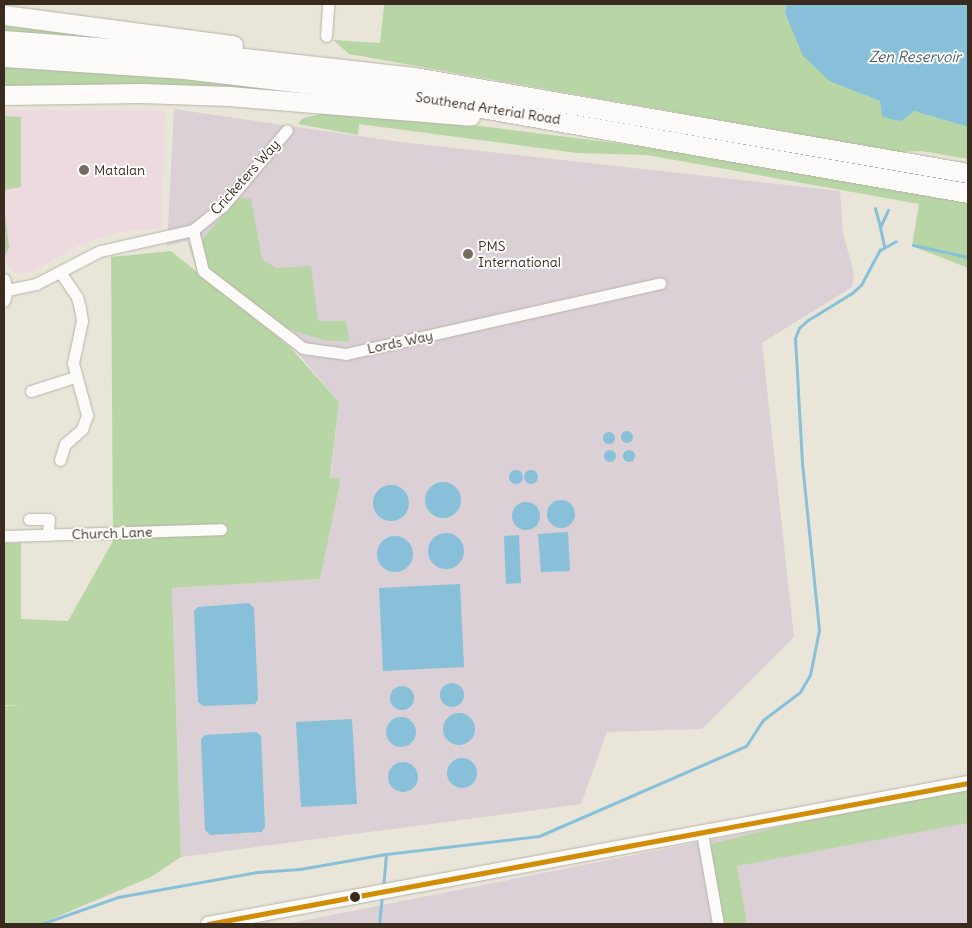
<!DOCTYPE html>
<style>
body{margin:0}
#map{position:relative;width:972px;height:928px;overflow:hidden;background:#e9e6d9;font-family:Delius,sans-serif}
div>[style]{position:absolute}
.built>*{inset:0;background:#eddadf}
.industrial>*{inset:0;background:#dad0d5}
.green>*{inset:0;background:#b8d6a5}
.water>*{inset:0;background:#87c0d8}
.round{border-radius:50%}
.stream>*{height:3px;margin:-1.5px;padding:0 1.5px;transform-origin:1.5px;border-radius:1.5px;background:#87c0d8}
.roads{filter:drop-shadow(0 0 1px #b6b2a9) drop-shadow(0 0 1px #b6b2a9)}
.minor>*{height:11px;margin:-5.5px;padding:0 5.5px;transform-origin:5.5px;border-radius:5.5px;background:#fcfbf9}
.tertiary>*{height:14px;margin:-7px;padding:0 7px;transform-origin:7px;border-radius:7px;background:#fcfbf9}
.trunk>*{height:19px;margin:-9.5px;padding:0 9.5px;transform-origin:9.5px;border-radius:9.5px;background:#fcfbf9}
.bus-1>*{height:5px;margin:-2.5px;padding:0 2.5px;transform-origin:2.5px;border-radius:2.5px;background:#d18d06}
.dots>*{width:14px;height:14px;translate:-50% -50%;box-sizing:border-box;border:2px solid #fff;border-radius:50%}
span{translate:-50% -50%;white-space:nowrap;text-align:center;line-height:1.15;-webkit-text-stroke:4px #fff;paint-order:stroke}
.street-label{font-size:14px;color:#3b2a1e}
.poi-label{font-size:14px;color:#3b2a1e}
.left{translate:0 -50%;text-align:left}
.water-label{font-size:15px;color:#495f68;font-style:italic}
.frame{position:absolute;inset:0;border:5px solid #3b2a1e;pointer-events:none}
</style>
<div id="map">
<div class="built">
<div style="clip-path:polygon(4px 110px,165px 110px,162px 228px,119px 232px,79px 245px,34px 271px,21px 274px,13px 272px,4px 264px)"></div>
</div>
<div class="industrial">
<div style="clip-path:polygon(174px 109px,400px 142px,840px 191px,843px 233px,854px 274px,852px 287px,762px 343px,794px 637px,702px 729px,607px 732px,581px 804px,181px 857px,172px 588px,320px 579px,339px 402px,296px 351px,200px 281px,187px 241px,167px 246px)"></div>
<div style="clip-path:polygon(968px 789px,968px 924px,286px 924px,791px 824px)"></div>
</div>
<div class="green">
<div style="clip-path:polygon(388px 4px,786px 4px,785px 13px,831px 82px,880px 101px,882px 115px,902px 121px,914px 111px,968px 127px,968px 159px,921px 151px,899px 152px,349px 54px,333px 40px,380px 43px,384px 5px)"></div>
<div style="clip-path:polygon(4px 20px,148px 40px,4px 35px)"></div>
<div style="clip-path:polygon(4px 62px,94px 68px,428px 103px,4px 90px)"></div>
<div style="clip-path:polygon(331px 112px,481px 126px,647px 147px,968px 202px,968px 268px,912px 246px,919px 204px,647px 155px,577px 153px,359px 124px,358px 135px,298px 124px,303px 118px)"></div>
<div style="clip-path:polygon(4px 116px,21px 117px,21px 187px,4px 190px)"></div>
<div style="clip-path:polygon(237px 198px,251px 199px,262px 259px,276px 268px,311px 266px,318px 321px,346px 321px,350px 342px,323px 340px,285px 328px,210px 270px,201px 241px)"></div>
<div style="clip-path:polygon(4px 205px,9px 248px,4px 257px)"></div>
<div style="clip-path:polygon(171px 251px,290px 347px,339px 402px,330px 478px,340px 478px,339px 487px,320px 579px,172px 588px,181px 857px,151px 877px,40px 924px,4px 924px,4px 706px,21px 706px,4px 705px,4px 543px,21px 543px,21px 619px,68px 621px,113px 541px,111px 257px)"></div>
<div style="clip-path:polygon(968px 789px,968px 823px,737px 866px,747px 924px,722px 924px,707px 845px,791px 824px)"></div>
</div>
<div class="water">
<div style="clip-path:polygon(786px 4px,968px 4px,968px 127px,914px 111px,902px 121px,890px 119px,882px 116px,880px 101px,831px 82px,803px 56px,785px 13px)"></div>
<div class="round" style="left:621px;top:431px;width:12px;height:12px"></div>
<div class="round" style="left:603px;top:432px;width:12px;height:12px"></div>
<div class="round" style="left:623px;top:450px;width:12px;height:12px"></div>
<div class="round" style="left:604px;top:450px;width:12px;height:12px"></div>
<div class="round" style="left:524px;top:470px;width:14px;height:14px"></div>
<div class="round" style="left:509px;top:470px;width:14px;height:14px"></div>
<div class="round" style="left:425px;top:482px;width:36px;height:36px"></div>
<div class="round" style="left:373px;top:485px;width:36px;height:36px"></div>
<div class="round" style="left:547px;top:500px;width:28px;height:28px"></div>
<div class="round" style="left:512px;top:502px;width:28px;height:28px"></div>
<div style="clip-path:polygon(568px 532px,570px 571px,541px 572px,538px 534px)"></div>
<div class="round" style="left:428px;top:533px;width:36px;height:36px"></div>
<div style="clip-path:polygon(519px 535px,521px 583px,506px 584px,504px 536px)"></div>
<div class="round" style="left:377px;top:536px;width:36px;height:36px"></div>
<div style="clip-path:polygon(460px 584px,464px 667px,383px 671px,379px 588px)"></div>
<div style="clip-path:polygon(249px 603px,254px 608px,258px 699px,255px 704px,203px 706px,198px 702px,194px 611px,198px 607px)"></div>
<div class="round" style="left:440px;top:683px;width:24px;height:24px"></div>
<div class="round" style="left:390px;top:686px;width:24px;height:24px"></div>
<div class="round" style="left:443px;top:713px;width:32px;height:32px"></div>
<div class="round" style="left:386px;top:717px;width:30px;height:30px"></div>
<div style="clip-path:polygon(352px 719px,357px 804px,301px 807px,296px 722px)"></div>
<div style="clip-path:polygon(256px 732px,261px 736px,265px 827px,261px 832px,210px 835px,205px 830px,201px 739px,205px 735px)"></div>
<div class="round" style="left:447px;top:758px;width:30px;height:30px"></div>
<div class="round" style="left:388px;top:762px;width:30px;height:30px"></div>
</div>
<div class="stream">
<div style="left:875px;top:208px;width:20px;rotate:75deg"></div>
<div style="left:913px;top:245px;width:56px;rotate:12.3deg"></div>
<div style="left:884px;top:246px;width:19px;rotate:-102deg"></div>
<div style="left:880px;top:227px;width:19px;rotate:-65deg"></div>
<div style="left:386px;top:854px;width:154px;rotate:-6.7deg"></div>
<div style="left:539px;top:836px;width:226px;rotate:-23.5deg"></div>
<div style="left:746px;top:746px;width:31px;rotate:-57deg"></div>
<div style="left:763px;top:720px;width:46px;rotate:-37.1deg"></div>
<div style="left:800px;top:692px;width:20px;rotate:-60deg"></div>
<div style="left:810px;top:675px;width:46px;rotate:-78.7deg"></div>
<div style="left:819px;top:630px;width:168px;rotate:-95.8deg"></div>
<div style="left:802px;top:463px;width:125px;rotate:-93.2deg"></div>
<div style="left:795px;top:338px;width:11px;rotate:-68deg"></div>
<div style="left:799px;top:328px;width:12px;rotate:-42deg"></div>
<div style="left:808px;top:320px;width:52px;rotate:-31.5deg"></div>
<div style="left:852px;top:293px;width:12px;rotate:-42deg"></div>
<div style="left:861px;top:285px;width:40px;rotate:-62deg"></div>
<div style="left:880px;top:250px;width:18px;rotate:-29deg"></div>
<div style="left:41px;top:924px;width:82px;rotate:-19.3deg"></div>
<div style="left:118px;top:897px;width:141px;rotate:-10.2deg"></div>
<div style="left:257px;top:872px;width:43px;rotate:-4deg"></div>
<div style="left:300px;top:869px;width:87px;rotate:-9.9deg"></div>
<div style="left:386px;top:854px;width:35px;rotate:95deg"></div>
<div style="left:379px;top:924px;width:29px;rotate:-84deg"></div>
</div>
<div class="roads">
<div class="minor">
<div style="left:326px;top:36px;width:32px;rotate:-86deg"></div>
<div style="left:193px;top:230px;width:42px;rotate:76.3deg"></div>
<div style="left:203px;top:271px;width:126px;rotate:37.6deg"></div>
<div style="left:303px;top:348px;width:43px;rotate:7.9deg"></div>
<div style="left:346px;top:354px;width:322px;rotate:-12.7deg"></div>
<div style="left:4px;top:279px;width:11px;rotate:75deg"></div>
<div style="left:7px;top:290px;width:11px;rotate:105deg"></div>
<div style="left:7px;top:290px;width:30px;rotate:-12deg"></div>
<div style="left:36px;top:284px;width:72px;rotate:-27.3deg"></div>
<div style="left:100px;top:251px;width:95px;rotate:-12.7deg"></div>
<div style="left:193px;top:230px;width:38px;rotate:-39deg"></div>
<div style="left:223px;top:206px;width:99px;rotate:-49.9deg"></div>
<div style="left:31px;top:391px;width:46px;rotate:-17.7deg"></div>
<div style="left:60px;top:460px;width:17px;rotate:-73deg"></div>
<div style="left:65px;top:444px;width:23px;rotate:-41deg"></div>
<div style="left:82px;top:429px;width:15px;rotate:-70deg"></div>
<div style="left:87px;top:415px;width:54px;rotate:-105.1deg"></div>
<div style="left:73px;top:363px;width:43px;rotate:-77.9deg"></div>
<div style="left:82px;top:321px;width:13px;rotate:-99deg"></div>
<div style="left:80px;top:308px;width:11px;rotate:-105deg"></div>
<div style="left:77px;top:297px;width:30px;rotate:-124deg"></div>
<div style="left:29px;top:519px;width:20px"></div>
<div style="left:49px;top:519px;width:16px;rotate:94deg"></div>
<div style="left:4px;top:536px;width:217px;rotate:-1.8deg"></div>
<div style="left:702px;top:833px;width:92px;rotate:80deg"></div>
</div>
<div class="tertiary">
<div style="left:208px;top:924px;width:773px;rotate:-10.51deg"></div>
</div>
<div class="trunk">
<div style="left:4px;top:15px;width:231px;rotate:7.5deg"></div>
<div style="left:4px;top:40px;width:241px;rotate:4.3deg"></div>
<div style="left:244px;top:58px;width:171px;rotate:6.4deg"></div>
<div style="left:414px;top:77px;width:562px;rotate:9.83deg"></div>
<div style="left:4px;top:57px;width:180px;rotate:3.8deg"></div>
<div style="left:184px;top:69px;width:231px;rotate:6.7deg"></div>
<div style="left:413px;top:96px;width:563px;rotate:9.91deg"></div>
<div style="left:4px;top:95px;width:137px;rotate:-0.8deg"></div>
<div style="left:141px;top:93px;width:88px;rotate:2deg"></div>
<div style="left:229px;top:96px;width:242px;rotate:4.7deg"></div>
</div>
</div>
<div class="bus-1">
<div style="left:208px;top:924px;width:773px;rotate:-10.51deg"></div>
</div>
<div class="dots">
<div style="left:84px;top:170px;background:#786c5f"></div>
<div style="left:468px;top:254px;background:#786c5f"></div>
<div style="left:355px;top:897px;background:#3b2a1e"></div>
</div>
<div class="street-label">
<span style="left:488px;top:108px;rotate:9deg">Southend Arterial Road</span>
<span style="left:245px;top:177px;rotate:-48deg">Cricketers Way</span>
<span style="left:400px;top:342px;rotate:-12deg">Lords Way</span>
<span style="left:112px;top:533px;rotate:-2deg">Church Lane</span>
</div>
<div class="poi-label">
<span class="left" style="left:94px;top:170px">Matalan</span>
<span class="left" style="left:478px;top:254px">PMS<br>International</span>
</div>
<div class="water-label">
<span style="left:915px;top:57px">Zen Reservoir</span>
</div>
<div class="frame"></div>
</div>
